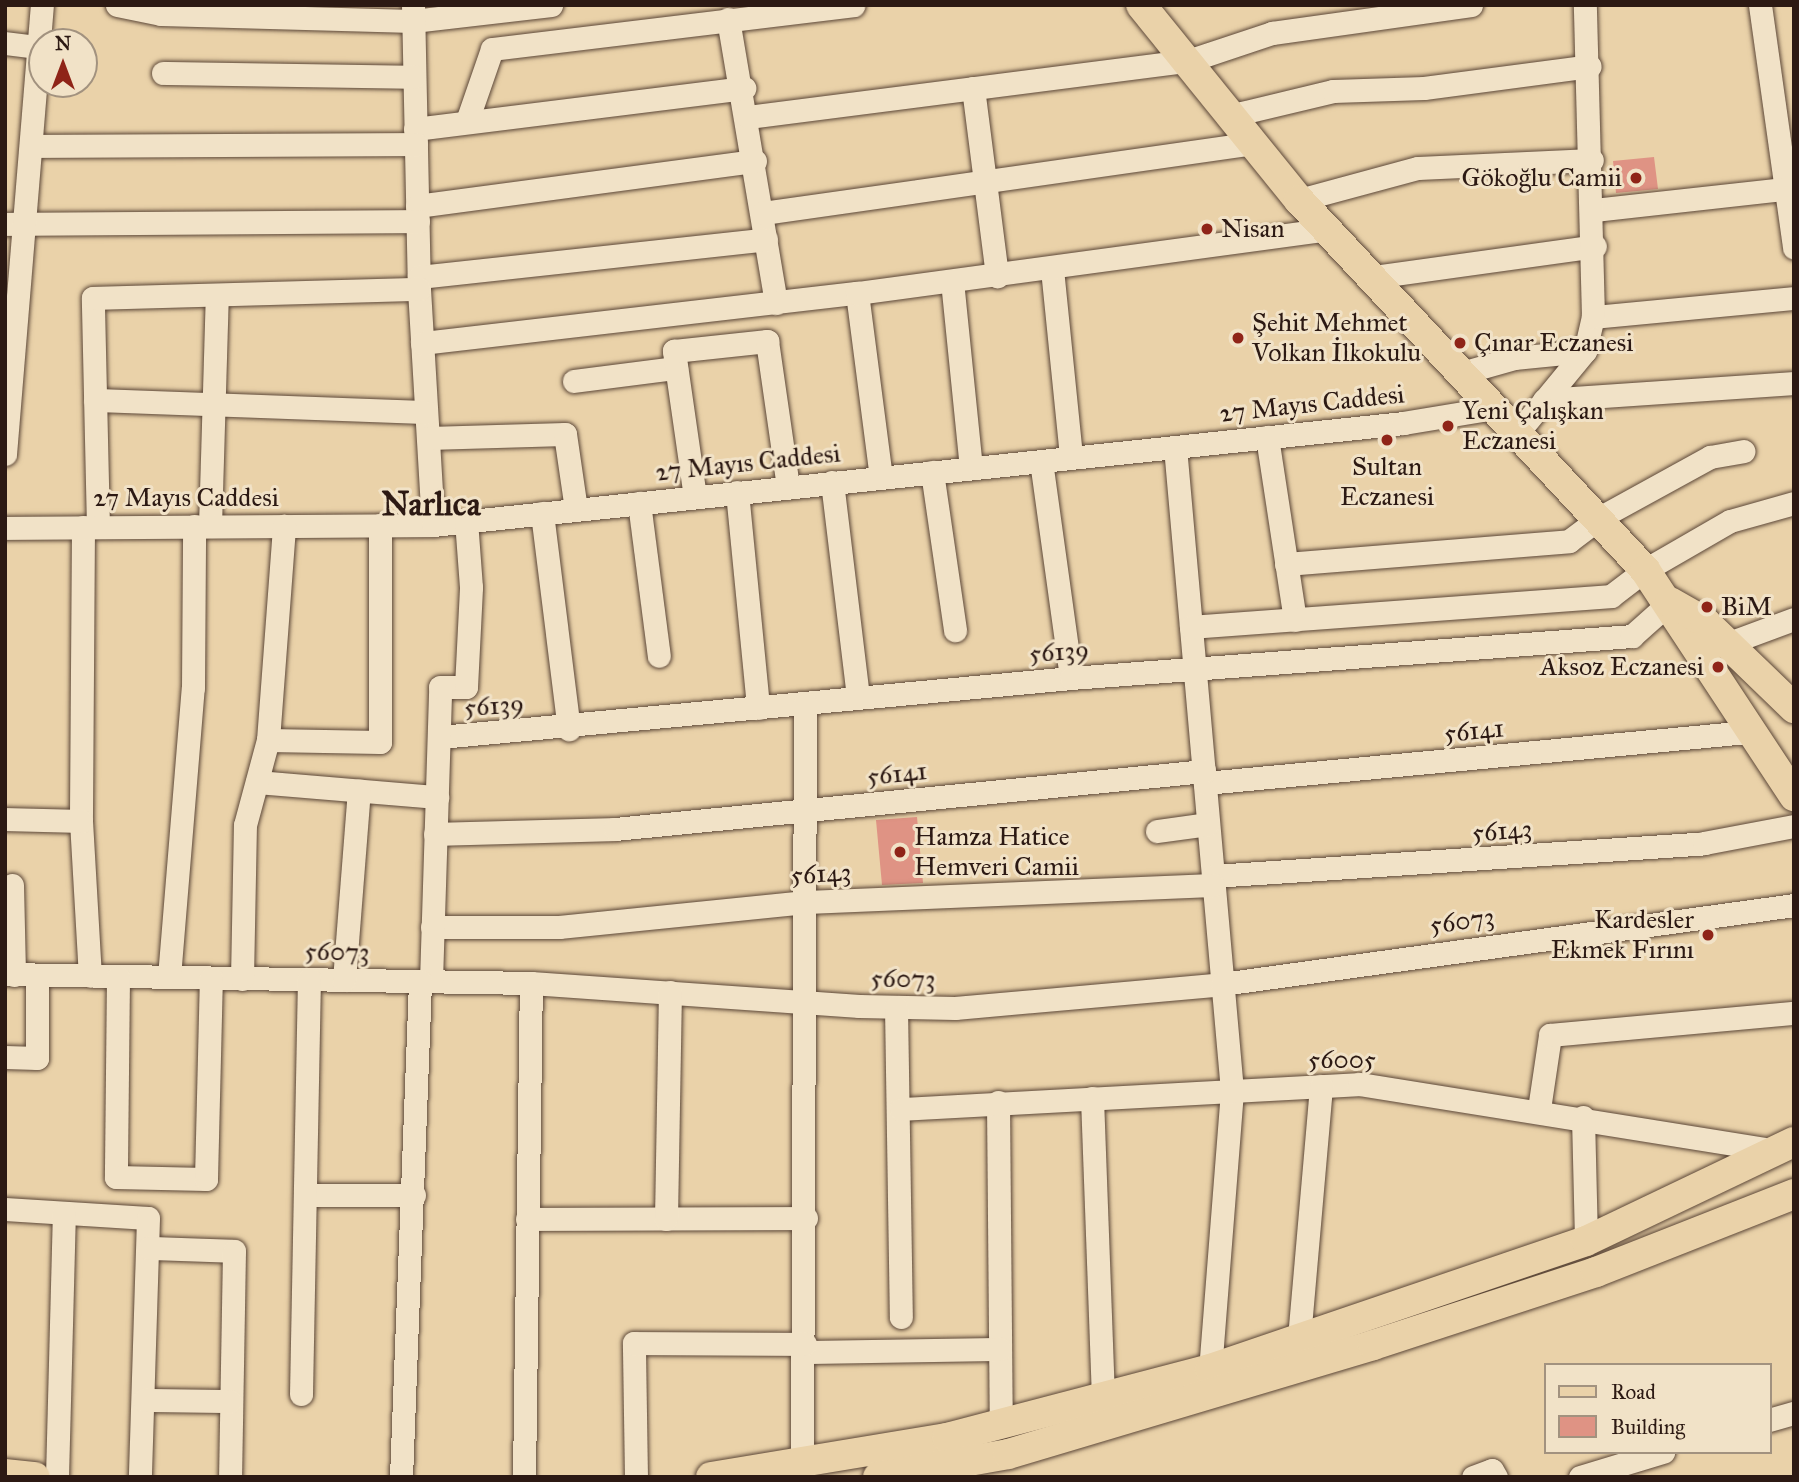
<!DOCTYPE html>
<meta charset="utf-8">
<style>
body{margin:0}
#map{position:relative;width:1799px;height:1482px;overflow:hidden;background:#ead2a9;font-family:"IM FELL Great Primer",serif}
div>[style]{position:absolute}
.building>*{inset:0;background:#df9384}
.roads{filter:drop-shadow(0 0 2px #5c4738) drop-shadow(0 0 2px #5c4738)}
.minor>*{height:23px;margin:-11.5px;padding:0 11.5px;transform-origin:11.5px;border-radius:11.5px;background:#f1e2c7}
.major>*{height:30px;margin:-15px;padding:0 15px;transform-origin:15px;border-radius:15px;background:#ead2a9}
.dots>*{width:19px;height:19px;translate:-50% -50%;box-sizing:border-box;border:4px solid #f1e2c7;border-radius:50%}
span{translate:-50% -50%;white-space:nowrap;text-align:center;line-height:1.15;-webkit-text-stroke:6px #f1e2c7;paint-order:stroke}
.poi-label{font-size:26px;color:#2c1913}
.right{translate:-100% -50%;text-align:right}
.left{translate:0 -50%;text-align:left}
.street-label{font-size:26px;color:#2c1913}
.district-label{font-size:33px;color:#2c1913;font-weight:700}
.frame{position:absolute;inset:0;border:7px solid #2c1913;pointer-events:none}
.legend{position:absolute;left:1544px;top:1363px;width:228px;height:91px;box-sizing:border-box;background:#f1e2c7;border:2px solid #a2927f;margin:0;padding:9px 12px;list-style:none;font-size:21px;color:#2c1913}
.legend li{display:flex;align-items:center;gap:14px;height:35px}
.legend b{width:35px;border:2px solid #a2927f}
.north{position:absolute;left:28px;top:28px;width:70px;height:70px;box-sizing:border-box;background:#f1e2c7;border:2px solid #a2927f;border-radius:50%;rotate:0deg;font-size:19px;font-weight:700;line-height:28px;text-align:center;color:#2c1913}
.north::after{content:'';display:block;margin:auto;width:24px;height:32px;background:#8f2418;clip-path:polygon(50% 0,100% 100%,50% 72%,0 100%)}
</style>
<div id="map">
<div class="building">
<div style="clip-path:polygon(1654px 157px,1658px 189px,1616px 193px,1613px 161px)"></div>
<div style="clip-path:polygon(917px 817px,923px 883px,882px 885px,876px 820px)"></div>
</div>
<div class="roads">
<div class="minor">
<div style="left:117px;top:5px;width:45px;rotate:11.6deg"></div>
<div style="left:161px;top:14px;width:252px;rotate:1.6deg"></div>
<div style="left:413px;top:21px;width:139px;rotate:-6.6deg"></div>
<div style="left:413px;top:5px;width:284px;rotate:88.8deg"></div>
<div style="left:419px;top:289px;width:236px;rotate:86.6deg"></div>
<div style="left:1760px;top:5px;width:245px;rotate:82deg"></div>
<div style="left:728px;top:19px;width:288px;rotate:80.4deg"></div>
<div style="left:5px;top:43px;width:34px;rotate:7deg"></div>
<div style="left:163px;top:73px;width:251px;rotate:0.9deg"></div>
<div style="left:973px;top:88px;width:190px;rotate:82.7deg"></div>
<div style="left:1233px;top:115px;width:103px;rotate:-13.5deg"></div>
<div style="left:1333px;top:91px;width:91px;rotate:-1.9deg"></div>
<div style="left:1424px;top:88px;width:167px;rotate:-7.5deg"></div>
<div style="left:748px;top:117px;width:444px;rotate:-7.3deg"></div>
<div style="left:1188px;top:61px;width:89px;rotate:-18.4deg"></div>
<div style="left:1272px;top:33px;width:201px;rotate:-8deg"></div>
<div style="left:467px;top:121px;width:76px;rotate:-70.9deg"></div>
<div style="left:492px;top:49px;width:364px;rotate:-6.9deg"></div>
<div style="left:415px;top:129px;width:332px;rotate:-7.1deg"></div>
<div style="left:33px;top:146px;width:383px;rotate:-0.3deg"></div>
<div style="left:1299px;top:200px;width:123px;rotate:-15.1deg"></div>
<div style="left:1418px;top:168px;width:174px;rotate:-2.6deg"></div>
<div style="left:417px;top:206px;width:341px;rotate:-7.6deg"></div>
<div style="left:1594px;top:210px;width:201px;rotate:-6.3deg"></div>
<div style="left:763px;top:213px;width:497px;rotate:-8.1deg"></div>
<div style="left:5px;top:224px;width:413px;rotate:-0.4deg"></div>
<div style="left:1052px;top:269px;width:189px;rotate:84.2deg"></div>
<div style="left:419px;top:277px;width:349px;rotate:-6.2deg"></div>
<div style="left:1373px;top:277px;width:224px;rotate:-7.9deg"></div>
<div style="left:952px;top:281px;width:188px;rotate:84.2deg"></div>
<div style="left:857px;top:293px;width:186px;rotate:82.6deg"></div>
<div style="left:1593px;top:317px;width:202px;rotate:-5.4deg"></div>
<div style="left:422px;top:343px;width:438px;rotate:-6.6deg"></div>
<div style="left:857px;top:293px;width:472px;rotate:-7.7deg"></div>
<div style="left:1458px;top:374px;width:58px;rotate:-15.9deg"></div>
<div style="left:1514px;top:358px;width:71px;rotate:-5.6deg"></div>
<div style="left:574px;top:381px;width:103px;rotate:-7.3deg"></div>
<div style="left:95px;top:400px;width:331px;rotate:2.1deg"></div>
<div style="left:1544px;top:400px;width:251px;rotate:-3.9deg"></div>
<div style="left:1519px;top:431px;width:104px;rotate:-50.5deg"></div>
<div style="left:1585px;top:351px;width:35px;rotate:-77deg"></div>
<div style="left:1593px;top:317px;width:312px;rotate:-91.5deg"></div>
<div style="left:1267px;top:437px;width:185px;rotate:81.3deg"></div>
<div style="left:428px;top:438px;width:137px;rotate:-1.7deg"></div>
<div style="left:565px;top:434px;width:76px;rotate:81.7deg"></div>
<div style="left:1175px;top:447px;width:647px;rotate:84.94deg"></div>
<div style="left:1232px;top:1091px;width:279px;rotate:94.5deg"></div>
<div style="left:5px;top:454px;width:451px;rotate:-85.3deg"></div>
<div style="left:1041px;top:461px;width:219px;rotate:82.1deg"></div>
<div style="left:932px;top:472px;width:160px;rotate:81.7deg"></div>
<div style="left:832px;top:482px;width:217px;rotate:83.1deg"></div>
<div style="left:737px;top:492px;width:217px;rotate:84.4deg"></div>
<div style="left:695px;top:497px;width:148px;rotate:-98.2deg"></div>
<div style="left:674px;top:351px;width:94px;rotate:-6.1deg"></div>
<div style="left:767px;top:341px;width:148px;rotate:81.8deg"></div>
<div style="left:639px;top:503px;width:154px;rotate:82.6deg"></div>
<div style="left:542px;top:513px;width:218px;rotate:82.9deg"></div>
<div style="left:210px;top:526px;width:231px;rotate:-88.3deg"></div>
<div style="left:83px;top:527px;width:294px;rotate:90.4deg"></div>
<div style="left:81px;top:821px;width:155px;rotate:86.7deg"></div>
<div style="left:98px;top:527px;width:229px;rotate:-91.3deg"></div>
<div style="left:93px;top:298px;width:326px;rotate:-1.6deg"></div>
<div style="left:5px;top:528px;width:428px;rotate:-0.4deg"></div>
<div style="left:433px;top:525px;width:975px;rotate:-6deg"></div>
<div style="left:1403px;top:423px;width:92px;rotate:-9.4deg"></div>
<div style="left:1286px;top:564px;width:284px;rotate:-4.6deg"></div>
<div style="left:1569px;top:541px;width:38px;rotate:-37deg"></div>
<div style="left:1599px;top:518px;width:127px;rotate:-28.8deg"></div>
<div style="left:1710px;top:457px;width:34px;rotate:-10deg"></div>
<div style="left:1191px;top:627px;width:421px;rotate:-4.2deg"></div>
<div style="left:1611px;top:596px;width:43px;rotate:-37.4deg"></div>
<div style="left:1645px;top:570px;width:98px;rotate:-30deg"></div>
<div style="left:1730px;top:521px;width:66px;rotate:-15.7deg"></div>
<div style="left:1729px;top:643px;width:69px;rotate:-20.3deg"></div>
<div style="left:440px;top:737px;width:634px;rotate:-5.34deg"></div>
<div style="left:1071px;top:678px;width:563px;rotate:-4.28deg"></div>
<div style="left:1632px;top:636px;width:51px;rotate:-41.8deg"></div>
<div style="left:268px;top:740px;width:112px;rotate:1deg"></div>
<div style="left:380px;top:742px;width:217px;rotate:-90deg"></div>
<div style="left:257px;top:782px;width:181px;rotate:4.8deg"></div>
<div style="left:1205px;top:783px;width:545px;rotate:-5.37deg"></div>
<div style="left:5px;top:819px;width:76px;rotate:1.5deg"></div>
<div style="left:1157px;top:831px;width:51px;rotate:-7.8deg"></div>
<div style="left:435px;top:834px;width:180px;rotate:-1.6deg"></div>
<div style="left:615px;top:829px;width:592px;rotate:-5.62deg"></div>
<div style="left:1213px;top:876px;width:492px;rotate:-3.8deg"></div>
<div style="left:1704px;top:843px;width:92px;rotate:-10.7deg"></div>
<div style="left:12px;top:885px;width:90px;rotate:88.7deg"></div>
<div style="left:432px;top:927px;width:127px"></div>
<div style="left:559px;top:927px;width:248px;rotate:-5.8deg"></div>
<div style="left:806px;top:902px;width:407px;rotate:-2.4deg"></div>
<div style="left:5px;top:974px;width:526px;rotate:0.98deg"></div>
<div style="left:531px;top:983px;width:329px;rotate:4deg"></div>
<div style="left:859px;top:1006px;width:96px;rotate:1.2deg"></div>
<div style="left:955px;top:1008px;width:268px;rotate:-5.1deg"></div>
<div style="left:1222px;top:984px;width:577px;rotate:-7.86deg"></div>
<div style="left:118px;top:977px;width:200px;rotate:90.6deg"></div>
<div style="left:116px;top:1177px;width:90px;rotate:1.3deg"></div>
<div style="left:206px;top:1179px;width:201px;rotate:-88.6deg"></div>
<div style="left:169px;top:977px;width:290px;rotate:-85.3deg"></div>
<div style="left:193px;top:688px;width:162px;rotate:-89.6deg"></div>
<div style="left:242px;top:979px;width:154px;rotate:-88.9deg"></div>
<div style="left:245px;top:825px;width:88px;rotate:-74.9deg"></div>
<div style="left:268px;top:740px;width:215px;rotate:-85.7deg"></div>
<div style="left:344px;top:980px;width:190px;rotate:-85.5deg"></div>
<div style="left:431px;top:981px;width:294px;rotate:-88.2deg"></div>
<div style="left:440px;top:687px;width:26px"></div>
<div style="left:466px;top:687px;width:100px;rotate:-87.1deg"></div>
<div style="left:471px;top:587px;width:66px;rotate:-94.3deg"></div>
<div style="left:896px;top:1007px;width:310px;rotate:89.1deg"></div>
<div style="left:5px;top:1057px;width:32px;rotate:2deg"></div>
<div style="left:37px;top:1058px;width:83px;rotate:-90deg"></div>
<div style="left:1092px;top:1098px;width:299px;rotate:87.9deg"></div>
<div style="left:998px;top:1102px;width:322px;rotate:89.5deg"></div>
<div style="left:901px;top:1109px;width:459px;rotate:-3.1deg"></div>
<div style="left:1359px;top:1084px;width:424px;rotate:9.1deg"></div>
<div style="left:1539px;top:1109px;width:75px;rotate:-81.5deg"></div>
<div style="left:1550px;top:1035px;width:245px;rotate:-5.2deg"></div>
<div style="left:1583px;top:1117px;width:124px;rotate:88.6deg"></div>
<div style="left:306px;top:1195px;width:108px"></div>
<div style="left:5px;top:1209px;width:143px;rotate:3.6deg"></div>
<div style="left:148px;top:1218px;width:259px;rotate:91.8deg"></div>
<div style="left:527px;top:1219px;width:279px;rotate:-0.2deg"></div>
<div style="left:666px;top:1219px;width:227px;rotate:-89deg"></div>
<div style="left:149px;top:1248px;width:85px;rotate:2deg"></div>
<div style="left:234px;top:1251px;width:226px;rotate:91deg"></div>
<div style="left:1299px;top:1338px;width:253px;rotate:-85deg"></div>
<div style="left:805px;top:1352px;width:195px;rotate:-0.9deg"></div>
<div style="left:301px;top:1394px;width:415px;rotate:-88.9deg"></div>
<div style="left:144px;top:1400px;width:86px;rotate:0.7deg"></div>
<div style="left:1769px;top:1420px;width:26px;rotate:-16deg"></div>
<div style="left:802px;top:1462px;width:759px;rotate:-89.77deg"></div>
<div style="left:57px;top:1477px;width:264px;rotate:-88.5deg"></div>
<div style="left:401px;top:1477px;width:496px;rotate:-87.8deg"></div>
<div style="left:524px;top:1477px;width:494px;rotate:-89.2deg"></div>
<div style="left:636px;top:1477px;width:134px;rotate:-90.9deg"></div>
<div style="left:634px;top:1343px;width:171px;rotate:0.3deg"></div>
<div style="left:1473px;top:1477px;width:20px;rotate:-20deg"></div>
<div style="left:1492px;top:1470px;width:8px;rotate:60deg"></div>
<div style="left:1580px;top:1477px;width:87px;rotate:-16.8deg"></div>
</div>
<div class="major">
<div style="left:1141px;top:5px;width:251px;rotate:51deg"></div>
<div style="left:1299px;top:200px;width:507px;rotate:46.92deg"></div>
<div style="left:1645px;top:570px;width:271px;rotate:56.6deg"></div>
<div style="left:1670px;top:602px;width:40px;rotate:29.7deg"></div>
<div style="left:1705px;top:622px;width:124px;rotate:44deg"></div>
<div style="left:5px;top:1474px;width:30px;rotate:6deg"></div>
<div style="left:711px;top:1477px;width:239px;rotate:-9.4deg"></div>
<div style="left:947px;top:1438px;width:272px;rotate:-14.7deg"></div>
<div style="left:1210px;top:1369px;width:397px;rotate:-18.8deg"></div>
<div style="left:1586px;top:1241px;width:230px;rotate:-25.5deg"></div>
<div style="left:878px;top:1477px;width:132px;rotate:-10deg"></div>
<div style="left:1008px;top:1454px;width:381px;rotate:-16.6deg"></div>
<div style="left:1373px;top:1345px;width:235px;rotate:-18.1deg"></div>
<div style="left:1596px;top:1272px;width:213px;rotate:-21.5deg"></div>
</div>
</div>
<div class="dots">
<div style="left:1636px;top:178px;background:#8f2418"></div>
<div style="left:1207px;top:229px;background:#8f2418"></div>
<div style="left:1238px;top:338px;background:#8f2418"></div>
<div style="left:1460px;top:343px;background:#8f2418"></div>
<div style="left:1448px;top:426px;background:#8f2418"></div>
<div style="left:1387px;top:440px;background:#8f2418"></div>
<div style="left:1707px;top:607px;background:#8f2418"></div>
<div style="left:1718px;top:667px;background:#8f2418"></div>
<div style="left:900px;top:852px;background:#8f2418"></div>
<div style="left:1708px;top:935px;background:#8f2418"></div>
</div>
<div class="poi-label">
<span class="right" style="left:1622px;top:178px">Gökoğlu Camii</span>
<span class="left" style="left:1221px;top:229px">Nisan</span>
<span class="left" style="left:1252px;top:338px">Şehit Mehmet<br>Volkan İlkokulu</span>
<span class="left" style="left:1474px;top:343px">Çınar Eczanesi</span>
<span class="left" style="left:1462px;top:426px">Yeni Çalışkan<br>Eczanesi</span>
<span style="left:1387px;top:482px">Sultan<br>Eczanesi</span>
<span class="left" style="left:1721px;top:607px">BiM</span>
<span class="right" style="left:1704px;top:667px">Aksoz Eczanesi</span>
<span class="left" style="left:914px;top:852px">Hamza Hatice<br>Hemveri Camii</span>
<span class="right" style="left:1694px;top:935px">Kardesler<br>Ekmek Fırını</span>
</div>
<div class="street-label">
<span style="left:1312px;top:404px;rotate:-6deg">27 Mayıs Caddesi</span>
<span style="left:748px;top:463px;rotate:-6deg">27 Mayıs Caddesi</span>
<span style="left:186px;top:498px">27 Mayıs Caddesi</span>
<span style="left:1059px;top:652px;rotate:-4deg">56139</span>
<span style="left:494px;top:706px;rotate:-4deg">56139</span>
<span style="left:1474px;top:731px;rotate:-5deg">56141</span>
<span style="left:897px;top:774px;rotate:-6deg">56141</span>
<span style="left:1502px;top:831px;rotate:-4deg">56143</span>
<span style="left:821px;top:874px;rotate:-3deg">56143</span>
<span style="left:1462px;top:921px;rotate:-8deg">56073</span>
<span style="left:337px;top:952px;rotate:1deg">56073</span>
<span style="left:903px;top:979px;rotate:1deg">56073</span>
<span style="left:1342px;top:1060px">56005</span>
</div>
<div class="district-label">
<span style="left:431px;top:505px">Narlıca</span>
</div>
<div class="frame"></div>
<ul class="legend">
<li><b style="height:9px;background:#ead2a9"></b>Road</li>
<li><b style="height:19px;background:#df9384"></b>Building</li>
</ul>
<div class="north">N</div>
</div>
